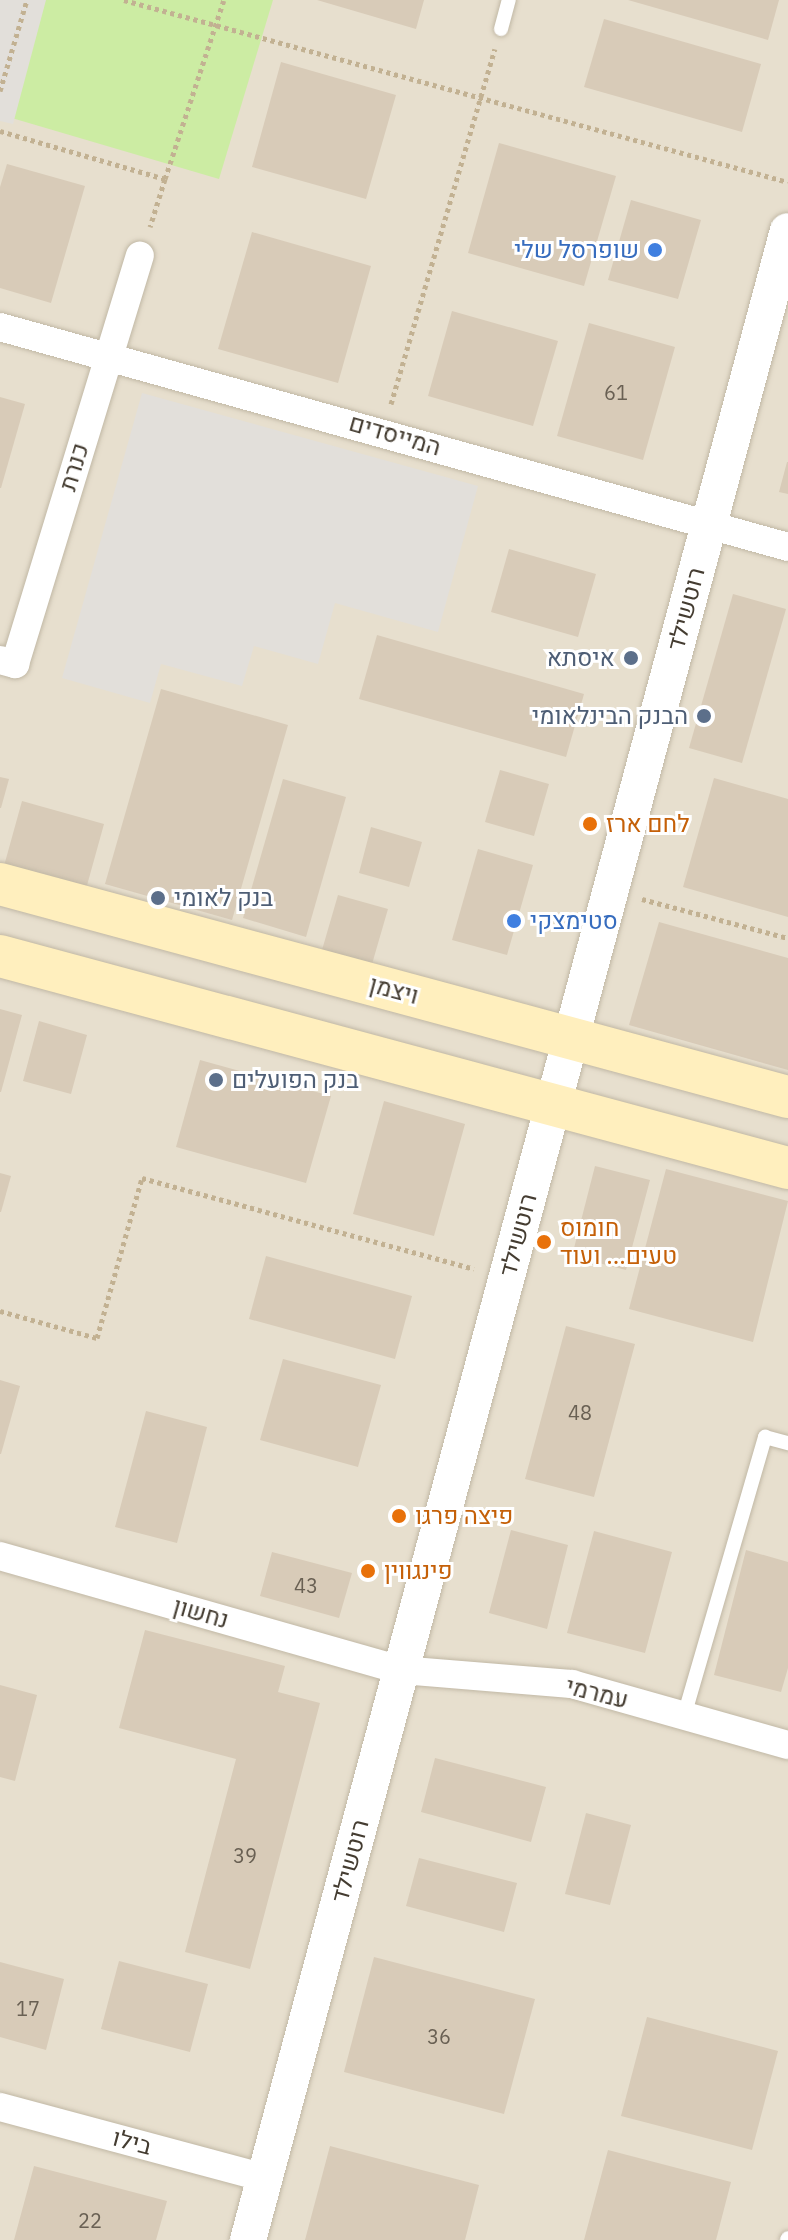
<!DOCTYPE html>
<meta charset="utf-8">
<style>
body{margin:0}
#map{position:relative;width:788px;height:2240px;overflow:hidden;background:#f3ede0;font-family:"IBM Plex Sans",Heebo,sans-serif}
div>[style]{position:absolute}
.residential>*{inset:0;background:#e7dfce}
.green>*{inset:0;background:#cceca3}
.parking>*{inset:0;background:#e2dfda}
.building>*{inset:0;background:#d8cbb8}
.path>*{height:5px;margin-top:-2.5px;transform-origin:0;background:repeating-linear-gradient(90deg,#c2b192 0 4px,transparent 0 8px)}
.roads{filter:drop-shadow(0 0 2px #c1b8a5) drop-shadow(0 0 2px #c1b8a5)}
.service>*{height:14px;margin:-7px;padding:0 7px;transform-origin:7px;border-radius:7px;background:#fff}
.minor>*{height:28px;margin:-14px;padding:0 14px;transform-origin:14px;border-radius:14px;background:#fff}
.tertiary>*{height:36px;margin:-18px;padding:0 18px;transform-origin:18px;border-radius:18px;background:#fff}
.secondary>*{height:42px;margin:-21px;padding:0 21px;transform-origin:21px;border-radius:21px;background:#ffefbe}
.dots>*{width:22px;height:22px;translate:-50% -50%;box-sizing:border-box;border:4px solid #fff;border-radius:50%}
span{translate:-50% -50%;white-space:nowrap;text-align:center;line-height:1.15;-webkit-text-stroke:6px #fff;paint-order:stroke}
.number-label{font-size:20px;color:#696053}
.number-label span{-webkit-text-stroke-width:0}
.shop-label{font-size:24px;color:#366cbe}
.right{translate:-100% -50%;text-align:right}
.left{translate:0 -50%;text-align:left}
.street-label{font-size:24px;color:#443c31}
.service-label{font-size:24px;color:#4e5e75}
.food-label{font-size:24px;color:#c56008}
</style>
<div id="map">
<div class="residential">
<div style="clip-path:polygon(0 0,788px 0,788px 2240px,0 2240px)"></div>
</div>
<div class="green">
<div style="clip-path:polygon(40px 0,273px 0,219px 179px,5px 116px)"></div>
</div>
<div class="parking">
<div style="clip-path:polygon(0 0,46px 0,13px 124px,0 121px)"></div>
<div style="clip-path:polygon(142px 393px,478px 486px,438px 632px,335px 603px,318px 664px,254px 646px,242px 686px,161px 664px,150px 703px,62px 678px)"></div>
</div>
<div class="building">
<div style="clip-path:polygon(317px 0,424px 0,416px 29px)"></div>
<div style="clip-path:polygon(628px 0,779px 0,768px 40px)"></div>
<div style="clip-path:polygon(604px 19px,761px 64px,742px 132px,584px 87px)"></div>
<div style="clip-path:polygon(281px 62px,396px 95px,366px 199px,252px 167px)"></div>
<div style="clip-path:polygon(499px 143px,616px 176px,584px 286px,468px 253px)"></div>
<div style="clip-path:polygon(7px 164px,85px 186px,51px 303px,0 288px,0 187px)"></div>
<div style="clip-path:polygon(631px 200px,701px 220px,678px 299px,608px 280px)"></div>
<div style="clip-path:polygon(252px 232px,371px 266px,338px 383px,218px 349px)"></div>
<div style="clip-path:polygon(452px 311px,558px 341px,533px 426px,428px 396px)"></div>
<div style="clip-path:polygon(589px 323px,675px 347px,643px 460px,557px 436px)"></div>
<div style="clip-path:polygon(0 397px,25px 404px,1px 488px,0 488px)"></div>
<div style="clip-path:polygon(787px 462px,788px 462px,788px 494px,779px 492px)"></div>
<div style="clip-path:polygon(509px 549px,596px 574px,578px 637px,491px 612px)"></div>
<div style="clip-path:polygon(733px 594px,786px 609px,742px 763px,689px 748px)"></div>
<div style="clip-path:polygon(377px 635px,584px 694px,566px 757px,359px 699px)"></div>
<div style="clip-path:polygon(161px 689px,288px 725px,232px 920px,105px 884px)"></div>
<div style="clip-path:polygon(500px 770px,549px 784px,534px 836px,485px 822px)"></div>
<div style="clip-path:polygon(0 777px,9px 779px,1px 808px,0 808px)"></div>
<div style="clip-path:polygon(714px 778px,788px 799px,788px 917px,683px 887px)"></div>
<div style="clip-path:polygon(283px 779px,346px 797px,306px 937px,243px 918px)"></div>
<div style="clip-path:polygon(22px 801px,104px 824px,86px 889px,4px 866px)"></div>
<div style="clip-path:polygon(371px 827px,422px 842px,409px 887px,359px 873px)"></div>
<div style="clip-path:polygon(478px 849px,533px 865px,507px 955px,452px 940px)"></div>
<div style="clip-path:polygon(338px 895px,388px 909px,372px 964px,322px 950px)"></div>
<div style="clip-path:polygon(659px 922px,788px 958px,788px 1070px,629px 1025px)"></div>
<div style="clip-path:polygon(0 1009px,22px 1015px,1px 1092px,0 1092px)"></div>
<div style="clip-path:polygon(39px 1021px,87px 1035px,71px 1094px,23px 1081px)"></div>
<div style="clip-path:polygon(200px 1060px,331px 1096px,306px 1183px,176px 1147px)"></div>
<div style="clip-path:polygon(384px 1101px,465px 1124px,434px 1236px,353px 1214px)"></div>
<div style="clip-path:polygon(595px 1166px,650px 1180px,626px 1270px,572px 1256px)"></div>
<div style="clip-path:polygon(666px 1169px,788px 1201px,753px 1342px,629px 1309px)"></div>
<div style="clip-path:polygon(0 1173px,11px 1176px,1px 1212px,0 1212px)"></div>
<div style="clip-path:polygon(266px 1256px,412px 1296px,395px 1359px,249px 1319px)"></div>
<div style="clip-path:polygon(566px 1326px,635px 1344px,594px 1497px,525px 1479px)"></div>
<div style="clip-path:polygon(283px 1359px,381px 1385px,358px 1467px,260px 1440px)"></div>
<div style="clip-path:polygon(0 1380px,20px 1386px,1px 1454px,0 1454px)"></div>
<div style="clip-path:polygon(146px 1411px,207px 1427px,177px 1543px,115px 1527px)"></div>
<div style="clip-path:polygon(511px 1530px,568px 1545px,547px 1629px,489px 1613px)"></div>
<div style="clip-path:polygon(594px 1531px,672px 1552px,645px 1653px,567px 1633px)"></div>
<div style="clip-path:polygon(746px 1550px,788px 1562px,788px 1668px,781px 1692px,714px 1675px)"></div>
<div style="clip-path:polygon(272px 1552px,352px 1573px,339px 1618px,260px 1596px)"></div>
<div style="clip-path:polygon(145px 1630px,285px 1666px,278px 1692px,320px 1703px,250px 1969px,185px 1952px,236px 1759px,119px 1728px)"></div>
<div style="clip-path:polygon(0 1685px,37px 1695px,15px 1781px,0 1777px)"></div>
<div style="clip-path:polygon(435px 1758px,546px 1787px,531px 1842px,421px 1812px)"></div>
<div style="clip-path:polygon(586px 1813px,631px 1825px,610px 1905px,565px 1894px)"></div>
<div style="clip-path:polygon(419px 1858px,517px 1883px,504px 1932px,406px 1906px)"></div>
<div style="clip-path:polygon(374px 1957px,535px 1999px,504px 2114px,344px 2072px)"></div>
<div style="clip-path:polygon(119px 1961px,208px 1984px,190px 2052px,101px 2029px)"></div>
<div style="clip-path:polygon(0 1962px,64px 1979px,46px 2050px,0 2037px)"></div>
<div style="clip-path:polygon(647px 2017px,778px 2051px,752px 2150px,621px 2116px)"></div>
<div style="clip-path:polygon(330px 2146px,479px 2185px,465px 2240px,305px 2240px)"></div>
<div style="clip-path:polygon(608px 2150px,731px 2182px,716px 2240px,584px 2240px)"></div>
<div style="clip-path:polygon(34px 2166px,167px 2201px,156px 2240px,14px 2240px)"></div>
</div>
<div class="path">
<div style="left:124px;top:0;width:688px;rotate:15.33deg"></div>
<div style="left:0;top:91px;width:95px;rotate:-73.5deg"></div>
<div style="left:0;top:131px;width:172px;rotate:16.2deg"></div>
<div style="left:165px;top:179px;width:50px;rotate:107.4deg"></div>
<div style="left:165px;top:179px;width:188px;rotate:-71.8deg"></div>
<div style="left:391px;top:404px;width:370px;rotate:-73.7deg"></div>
<div style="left:642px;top:899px;width:151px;rotate:15deg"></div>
<div style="left:0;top:1311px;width:101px;rotate:15.6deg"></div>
<div style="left:97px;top:1338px;width:166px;rotate:-74.3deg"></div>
<div style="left:142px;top:1178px;width:344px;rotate:15.3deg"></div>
</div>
<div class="roads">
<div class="service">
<div style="left:501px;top:29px;width:30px;rotate:-75deg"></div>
<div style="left:684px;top:1716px;width:291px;rotate:-73.8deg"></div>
<div style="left:765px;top:1437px;width:24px;rotate:15deg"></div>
<div style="left:787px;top:2240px;width:2px;rotate:-63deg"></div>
</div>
<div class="minor">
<div style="left:0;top:327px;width:818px;rotate:15.6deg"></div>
<div style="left:0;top:660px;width:16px;rotate:15deg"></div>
<div style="left:15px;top:664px;width:427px;rotate:-73deg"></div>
<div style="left:0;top:1556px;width:417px;rotate:15.9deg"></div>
<div style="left:401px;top:1670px;width:172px;rotate:4.7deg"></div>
<div style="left:572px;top:1684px;width:224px;rotate:15.8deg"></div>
<div style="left:0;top:2107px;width:274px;rotate:15deg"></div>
</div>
<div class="tertiary">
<div style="left:248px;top:2240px;width:2080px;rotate:-74.96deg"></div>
</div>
<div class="secondary">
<div style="left:0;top:884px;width:816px;rotate:15.13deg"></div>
<div style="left:0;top:956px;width:816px;rotate:15.06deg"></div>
</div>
</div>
<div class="dots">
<div style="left:655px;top:250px;background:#3f7fe0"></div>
<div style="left:631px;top:658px;background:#5c6f8a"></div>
<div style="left:704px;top:716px;background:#5c6f8a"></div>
<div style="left:590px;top:824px;background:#e8710a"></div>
<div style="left:158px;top:898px;background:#5c6f8a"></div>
<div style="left:514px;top:921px;background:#3f7fe0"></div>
<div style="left:216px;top:1080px;background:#5c6f8a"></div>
<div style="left:544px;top:1242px;background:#e8710a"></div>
<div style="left:399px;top:1516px;background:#e8710a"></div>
<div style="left:368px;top:1571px;background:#e8710a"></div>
</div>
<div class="number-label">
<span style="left:616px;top:392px">61</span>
<span style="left:580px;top:1412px">48</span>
<span style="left:306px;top:1585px">43</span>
<span style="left:245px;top:1855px">39</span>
<span style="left:28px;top:2008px">17</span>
<span style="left:439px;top:2036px">36</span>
<span style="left:90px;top:2220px">22</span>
</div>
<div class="shop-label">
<span class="right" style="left:639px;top:250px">שופרסל שלי</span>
<span class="left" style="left:530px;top:921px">סטימצקי</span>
</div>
<div class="street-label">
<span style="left:395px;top:435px;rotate:16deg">המייסדים</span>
<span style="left:74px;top:467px;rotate:-73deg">כנרת</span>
<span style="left:686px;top:609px;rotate:-75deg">רוטשילד</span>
<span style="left:394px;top:990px;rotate:15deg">ויצמן</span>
<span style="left:518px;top:1235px;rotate:-75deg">רוטשילד</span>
<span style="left:201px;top:1613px;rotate:16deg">נחשון</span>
<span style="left:597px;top:1693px;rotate:14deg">עמרמי</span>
<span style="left:350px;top:1861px;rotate:-75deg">רוטשילד</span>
<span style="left:132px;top:2142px;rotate:15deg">בילו</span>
</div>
<div class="service-label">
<span class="right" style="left:615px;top:658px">איסתא</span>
<span class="right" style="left:688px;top:716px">הבנק הבינלאומי</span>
<span class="left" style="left:174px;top:898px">בנק לאומי</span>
<span class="left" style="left:232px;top:1080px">בנק הפועלים</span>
</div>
<div class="food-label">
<span class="left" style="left:606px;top:824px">לחם ארז</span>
<span class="left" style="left:560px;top:1242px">חומוס<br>טעים... ועוד</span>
<span class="left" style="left:415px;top:1516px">פיצה פרגו</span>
<span class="left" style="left:384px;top:1571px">פינגווין</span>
</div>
</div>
